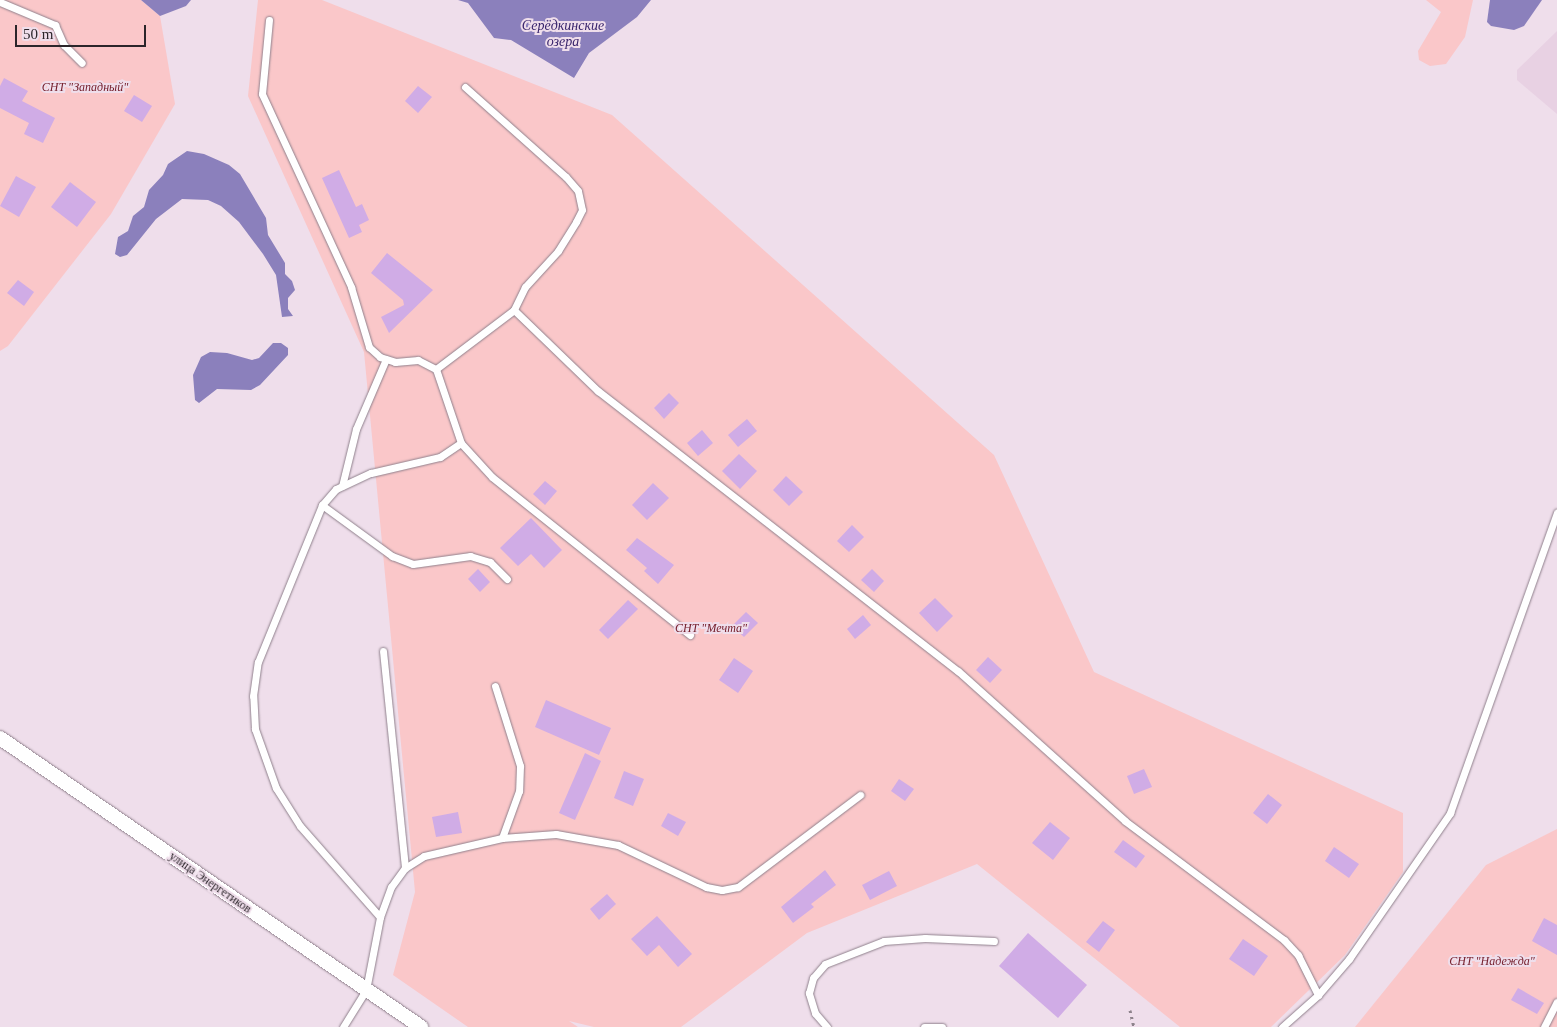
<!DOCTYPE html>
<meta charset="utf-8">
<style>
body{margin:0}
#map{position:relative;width:1557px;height:1027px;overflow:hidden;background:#efdeeb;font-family:"Times New Roman",serif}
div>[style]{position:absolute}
.built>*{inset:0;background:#e8d1e3}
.green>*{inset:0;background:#fac7c9}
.water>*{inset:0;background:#8b80bc}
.building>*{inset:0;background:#d0ace6}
.path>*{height:3px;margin-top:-1.5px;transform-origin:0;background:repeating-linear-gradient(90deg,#8e838c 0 2.5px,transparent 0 6.5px)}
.roads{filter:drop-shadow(0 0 1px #8f808c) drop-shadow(0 0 1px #8f808c)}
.service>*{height:7px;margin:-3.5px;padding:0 3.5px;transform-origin:3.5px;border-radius:3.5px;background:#fff}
.minor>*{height:14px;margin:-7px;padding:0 7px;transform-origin:7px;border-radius:7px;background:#fff}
span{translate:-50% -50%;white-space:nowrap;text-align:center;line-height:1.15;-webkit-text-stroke:4px #efdeeb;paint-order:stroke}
.park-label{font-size:12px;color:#76202e;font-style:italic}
.street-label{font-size:12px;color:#2b252a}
.water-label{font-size:14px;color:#38246c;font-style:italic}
.scale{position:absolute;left:15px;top:25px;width:131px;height:22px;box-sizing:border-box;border:2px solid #2b252a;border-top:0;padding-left:6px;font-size:15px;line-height:18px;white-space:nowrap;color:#2b252a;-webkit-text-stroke:4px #efdeeb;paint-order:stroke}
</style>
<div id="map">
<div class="built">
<div style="clip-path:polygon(1557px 31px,1557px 114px,1517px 80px,1517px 70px)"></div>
</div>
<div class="green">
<div style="clip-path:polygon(0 0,141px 0,160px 16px,175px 104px,111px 214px,8px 346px,0 351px)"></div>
<div style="clip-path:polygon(258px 0,322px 0,612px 115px,994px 455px,1094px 672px,1403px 813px,1403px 872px,1345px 955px,1271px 1027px,1180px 1027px,977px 864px,807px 933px,681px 1027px,594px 1027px,569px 1021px,578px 1027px,468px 1027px,393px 975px,415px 892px,364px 352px,248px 96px)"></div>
<div style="clip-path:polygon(1426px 0,1473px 0,1465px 37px,1446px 64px,1430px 66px,1419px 60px,1418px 51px,1441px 12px)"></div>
<div style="clip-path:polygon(1557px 829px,1557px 1027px,1355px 1027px,1486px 865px)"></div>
</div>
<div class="water">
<div style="clip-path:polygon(141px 0,191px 0,186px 6px,160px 16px)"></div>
<div style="clip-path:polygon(458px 0,651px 0,637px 17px,589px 53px,574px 78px,511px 40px,494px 38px,468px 3px)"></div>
<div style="clip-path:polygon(1490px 0,1542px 0,1524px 26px,1514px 30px,1491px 26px,1487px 22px)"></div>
<div style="clip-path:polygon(187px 151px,204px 154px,229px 165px,240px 174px,266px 218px,268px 235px,285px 263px,285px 274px,292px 281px,295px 290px,288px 298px,288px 309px,293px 316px,282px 317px,276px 275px,263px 254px,239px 222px,221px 206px,208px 200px,182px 199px,156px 219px,127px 255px,120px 257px,115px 254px,118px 237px,128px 231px,133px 216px,144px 207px,149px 190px,163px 175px,168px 164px)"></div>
<div style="clip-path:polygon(273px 343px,281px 343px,288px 348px,288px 355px,260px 385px,251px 390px,217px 389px,199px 403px,195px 400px,193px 375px,201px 357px,210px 352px,227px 353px,252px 360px,259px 358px)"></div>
</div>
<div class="building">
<div style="clip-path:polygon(4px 78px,28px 91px,22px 101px,55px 118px,43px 143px,24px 134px,29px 123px,0 108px,0 86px)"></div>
<div style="clip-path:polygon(418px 86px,432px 97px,418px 113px,405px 101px)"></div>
<div style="clip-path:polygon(134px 95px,152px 106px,142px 122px,124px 111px)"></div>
<div style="clip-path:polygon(339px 170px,356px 207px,362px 204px,369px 220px,359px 225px,362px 232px,349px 238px,322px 178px)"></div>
<div style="clip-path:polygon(16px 176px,36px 187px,19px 217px,0 206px)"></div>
<div style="clip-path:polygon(70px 182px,96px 202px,77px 227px,51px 207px)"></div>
<div style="clip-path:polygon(387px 253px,433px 290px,389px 333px,381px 317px,404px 305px,403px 300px,371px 273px)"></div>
<div style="clip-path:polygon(18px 280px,34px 292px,24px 306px,7px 293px)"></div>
<div style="clip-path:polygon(669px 393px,679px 403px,664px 419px,654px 408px)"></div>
<div style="clip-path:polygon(747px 419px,757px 431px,738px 447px,728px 435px)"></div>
<div style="clip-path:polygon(702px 430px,713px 443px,698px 456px,687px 443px)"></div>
<div style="clip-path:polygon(739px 454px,757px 471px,740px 489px,722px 471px)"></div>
<div style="clip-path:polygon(786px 476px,803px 492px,789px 506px,773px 490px)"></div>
<div style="clip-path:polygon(545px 481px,557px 491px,545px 505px,533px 494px)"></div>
<div style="clip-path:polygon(653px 483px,669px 498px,647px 520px,632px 505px)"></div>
<div style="clip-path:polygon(531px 518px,562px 550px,544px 568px,531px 554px,518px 566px,500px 548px)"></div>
<div style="clip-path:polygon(852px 525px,864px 537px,849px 552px,837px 541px)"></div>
<div style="clip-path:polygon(637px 538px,674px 565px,658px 584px,644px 571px,647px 568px,626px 550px)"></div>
<div style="clip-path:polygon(478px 569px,490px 582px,480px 592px,468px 579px)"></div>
<div style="clip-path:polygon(872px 569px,884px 581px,874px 592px,861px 580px)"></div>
<div style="clip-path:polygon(935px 598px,953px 616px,937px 632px,919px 613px)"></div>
<div style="clip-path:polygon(628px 600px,638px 609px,608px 639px,599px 630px)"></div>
<div style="clip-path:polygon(746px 612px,758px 623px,744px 637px,732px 626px)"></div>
<div style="clip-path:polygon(863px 615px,871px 625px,855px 639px,847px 629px)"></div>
<div style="clip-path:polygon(988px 657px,1002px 670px,990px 683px,976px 670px)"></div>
<div style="clip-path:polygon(734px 658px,753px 671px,738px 693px,719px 680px)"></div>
<div style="clip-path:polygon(546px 700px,611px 728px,599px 755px,535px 727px)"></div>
<div style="clip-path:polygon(585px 753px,601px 761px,575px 820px,559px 813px)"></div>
<div style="clip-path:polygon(1144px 769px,1152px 787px,1134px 794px,1127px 776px)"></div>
<div style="clip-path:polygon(624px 771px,644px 779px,633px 806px,614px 798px)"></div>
<div style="clip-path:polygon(899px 779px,914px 789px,905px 801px,891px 791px)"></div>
<div style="clip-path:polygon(1268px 794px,1282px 805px,1267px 824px,1253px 813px)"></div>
<div style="clip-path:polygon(458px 812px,462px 833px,436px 837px,432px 817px)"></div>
<div style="clip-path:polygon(668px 813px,686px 822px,678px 836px,661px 826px)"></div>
<div style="clip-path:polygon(1050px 822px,1070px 838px,1053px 860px,1032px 843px)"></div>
<div style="clip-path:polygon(1123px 840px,1145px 856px,1136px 868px,1114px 852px)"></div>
<div style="clip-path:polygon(1334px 847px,1359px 864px,1349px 878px,1325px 861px)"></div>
<div style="clip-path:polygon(825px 870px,836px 885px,811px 904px,814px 907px,793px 923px,781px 907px)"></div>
<div style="clip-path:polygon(889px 871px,897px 886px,870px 900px,862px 885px)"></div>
<div style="clip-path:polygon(607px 894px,616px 904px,599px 920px,590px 909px)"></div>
<div style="clip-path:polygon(657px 916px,692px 954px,678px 967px,659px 945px,647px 956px,631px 939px)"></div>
<div style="clip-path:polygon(1544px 918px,1557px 925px,1557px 955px,1532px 941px)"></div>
<div style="clip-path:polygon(1103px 921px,1115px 930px,1099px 952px,1086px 942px)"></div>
<div style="clip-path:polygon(1028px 933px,1087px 985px,1058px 1018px,999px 966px)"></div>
<div style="clip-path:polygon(1243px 939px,1268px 956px,1254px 976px,1229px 959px)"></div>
<div style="clip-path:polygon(1518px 988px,1544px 1003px,1537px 1014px,1511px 1000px)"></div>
</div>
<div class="path">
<div style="left:1130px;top:1010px;width:17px;rotate:77deg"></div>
</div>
<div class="roads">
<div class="service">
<div style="left:0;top:2px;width:60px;rotate:22.7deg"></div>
<div style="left:55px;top:25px;width:22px;rotate:66deg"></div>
<div style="left:64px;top:45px;width:25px;rotate:45deg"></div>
<div style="left:269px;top:20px;width:74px;rotate:95.4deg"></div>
<div style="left:262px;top:94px;width:213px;rotate:65.2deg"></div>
<div style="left:351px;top:287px;width:63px;rotate:73.3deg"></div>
<div style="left:369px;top:347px;width:15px;rotate:42deg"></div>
<div style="left:380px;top:357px;width:16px;rotate:18deg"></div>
<div style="left:395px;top:362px;width:23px;rotate:-5deg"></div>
<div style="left:418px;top:360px;width:20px;rotate:27deg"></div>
<div style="left:465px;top:87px;width:135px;rotate:41.7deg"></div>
<div style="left:566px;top:177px;width:18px;rotate:49deg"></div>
<div style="left:578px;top:191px;width:19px;rotate:78deg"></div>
<div style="left:582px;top:210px;width:13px;rotate:117deg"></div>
<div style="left:576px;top:222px;width:34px;rotate:122deg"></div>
<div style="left:558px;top:251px;width:49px;rotate:132.5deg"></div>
<div style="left:525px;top:287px;width:25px;rotate:116deg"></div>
<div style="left:342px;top:486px;width:59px;rotate:-76.2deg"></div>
<div style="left:356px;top:429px;width:76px;rotate:-66.8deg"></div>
<div style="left:322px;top:505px;width:87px;rotate:36.1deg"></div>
<div style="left:392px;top:556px;width:22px;rotate:21deg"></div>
<div style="left:413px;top:564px;width:58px;rotate:-8deg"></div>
<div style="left:470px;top:556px;width:21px;rotate:17deg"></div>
<div style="left:490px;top:562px;width:24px;rotate:45deg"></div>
<div style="left:690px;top:635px;width:253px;rotate:-141.4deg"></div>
<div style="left:492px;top:477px;width:46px;rotate:-132.4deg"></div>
<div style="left:461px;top:443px;width:78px;rotate:-108.7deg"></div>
<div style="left:436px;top:369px;width:98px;rotate:-37.1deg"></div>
<div style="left:514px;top:310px;width:117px;rotate:44deg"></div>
<div style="left:598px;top:391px;width:456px;rotate:37.9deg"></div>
<div style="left:958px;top:671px;width:224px;rotate:41.9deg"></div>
<div style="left:1125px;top:821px;width:199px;rotate:36.8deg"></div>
<div style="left:1284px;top:940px;width:21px;rotate:47deg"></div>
<div style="left:1298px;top:955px;width:45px;rotate:63.4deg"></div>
<div style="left:383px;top:651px;width:218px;rotate:84.2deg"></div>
<div style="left:495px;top:686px;width:84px;rotate:72.6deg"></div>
<div style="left:520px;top:766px;width:25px;rotate:92deg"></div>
<div style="left:519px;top:791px;width:50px;rotate:109.9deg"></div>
<div style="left:380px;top:917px;width:121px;rotate:-131.3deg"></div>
<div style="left:300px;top:826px;width:45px;rotate:-122.3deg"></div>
<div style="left:276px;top:788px;width:63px;rotate:-109.6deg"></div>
<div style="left:255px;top:729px;width:33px;rotate:-93deg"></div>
<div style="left:253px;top:696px;width:34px;rotate:-82deg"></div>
<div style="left:258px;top:662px;width:170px;rotate:-67.8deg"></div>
<div style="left:322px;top:505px;width:21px;rotate:-49deg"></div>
<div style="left:336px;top:489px;width:38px;rotate:-25deg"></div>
<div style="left:371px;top:473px;width:71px;rotate:-13.1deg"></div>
<div style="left:440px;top:457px;width:25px;rotate:-34deg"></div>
<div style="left:343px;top:1027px;width:44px;rotate:-58.1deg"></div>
<div style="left:366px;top:990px;width:74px;rotate:-79.1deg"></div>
<div style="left:380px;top:917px;width:32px;rotate:-70deg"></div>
<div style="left:391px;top:887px;width:24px;rotate:-54deg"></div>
<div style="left:405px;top:868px;width:22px;rotate:-32deg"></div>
<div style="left:424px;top:856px;width:80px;rotate:-13deg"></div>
<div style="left:502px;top:838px;width:54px;rotate:-4.2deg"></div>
<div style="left:556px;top:834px;width:63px;rotate:10.1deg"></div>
<div style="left:618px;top:845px;width:98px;rotate:25.5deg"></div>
<div style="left:706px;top:887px;width:16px;rotate:11deg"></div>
<div style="left:722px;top:890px;width:16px;rotate:-11deg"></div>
<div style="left:738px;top:887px;width:153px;rotate:-37deg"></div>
<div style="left:827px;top:1027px;width:18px;rotate:-131deg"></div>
<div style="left:815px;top:1013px;width:21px;rotate:-107deg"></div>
<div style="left:809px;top:993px;width:16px;rotate:-75deg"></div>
<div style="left:813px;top:978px;width:18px;rotate:-49deg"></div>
<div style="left:825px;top:964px;width:63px;rotate:-21.3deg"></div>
<div style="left:884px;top:941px;width:41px;rotate:-4.2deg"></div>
<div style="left:925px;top:938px;width:69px;rotate:2.5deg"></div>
<div style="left:924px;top:1027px;width:18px"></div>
<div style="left:1282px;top:1027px;width:48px;rotate:-41.6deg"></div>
<div style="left:1318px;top:995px;width:48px;rotate:-49.3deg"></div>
<div style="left:1349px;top:959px;width:178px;rotate:-55.3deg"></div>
<div style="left:1450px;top:813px;width:319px;rotate:-70.4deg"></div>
<div style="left:1544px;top:1027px;width:28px;rotate:-63deg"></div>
</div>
<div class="minor">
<div style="left:0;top:738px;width:511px;rotate:34.47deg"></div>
</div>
</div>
<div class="park-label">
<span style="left:85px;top:88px">СНТ "Западный"</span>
<span style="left:711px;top:629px">СНТ "Мечта"</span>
<span style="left:1492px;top:962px">СНТ "Надежда"</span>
</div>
<div class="street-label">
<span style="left:210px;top:883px;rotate:35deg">улица Энергетиков</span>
</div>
<div class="water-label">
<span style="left:563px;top:34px">Серёдкинские<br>озера</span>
</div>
<div class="scale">50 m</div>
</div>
